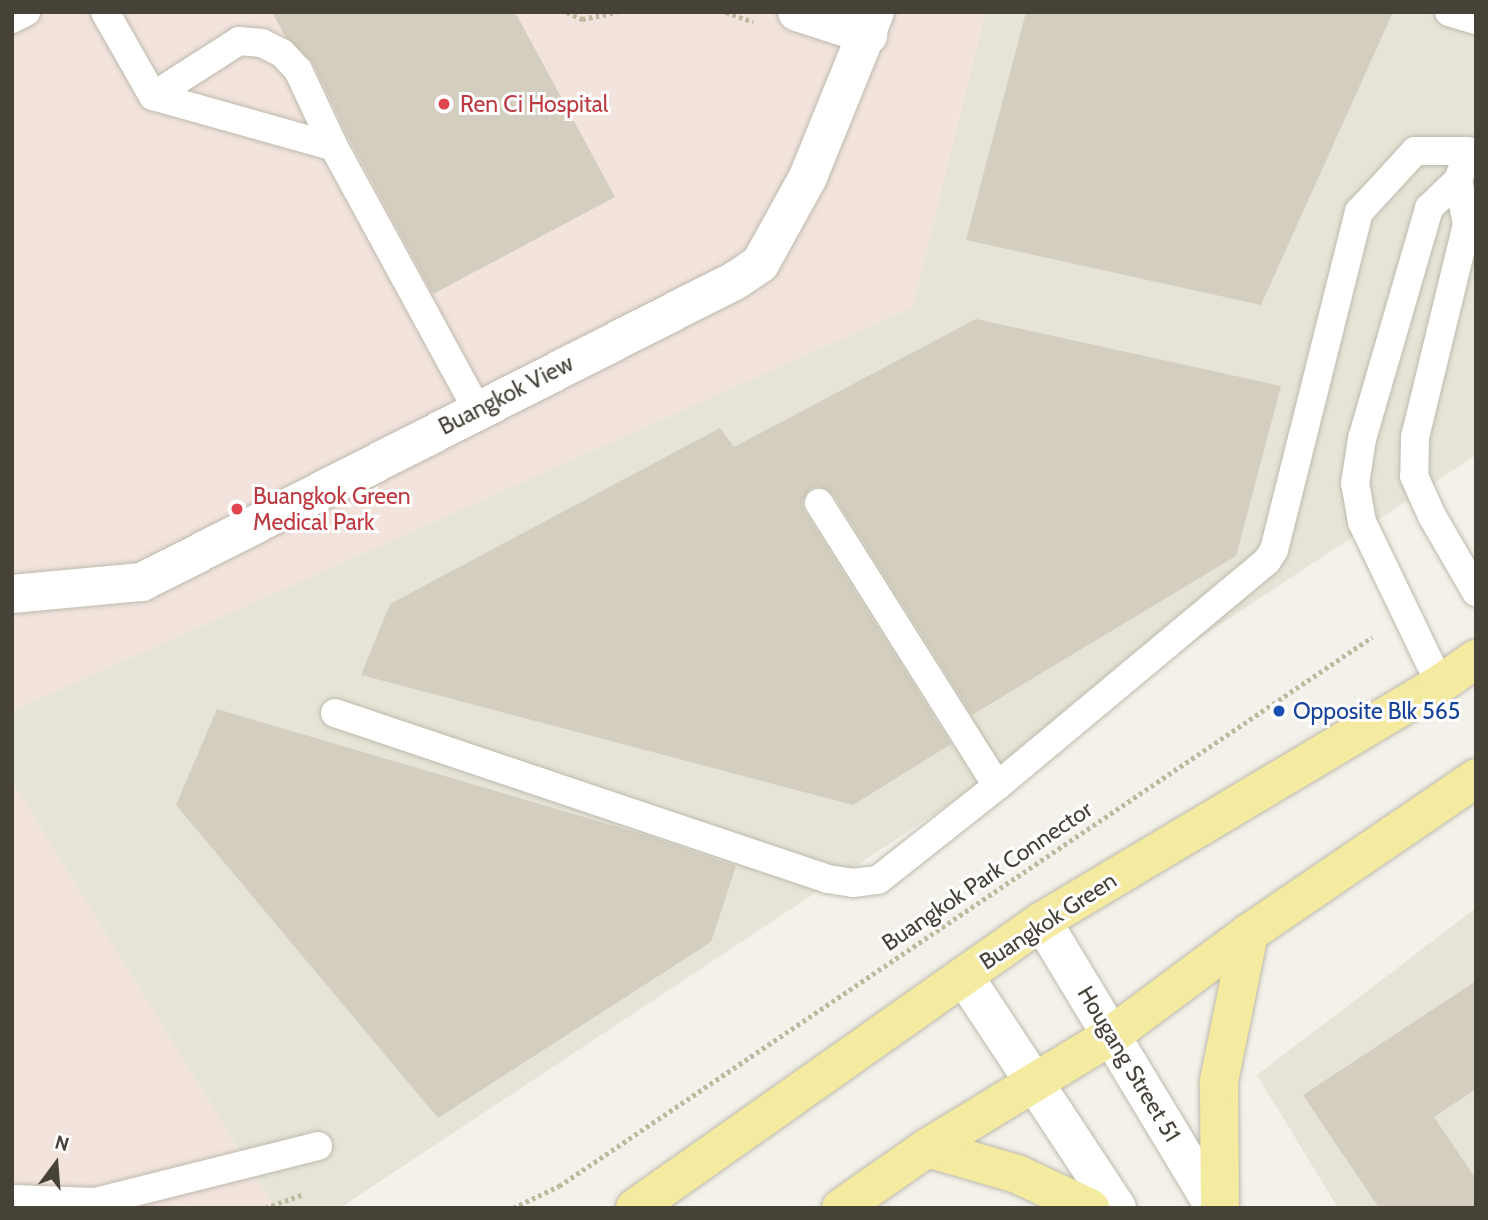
<!DOCTYPE html>
<style>
body{margin:0}
#map{position:relative;width:1488px;height:1220px;overflow:hidden;background:#f3f1e9;font-family:Cabin,sans-serif}
div>[style]{position:absolute}
.residential>*{inset:0;background:#e6e4d7}
.medical>*{inset:0;background:#f2e3dd}
.building>*{inset:0;background:#d3cebf}
.path>*{height:4.5px;margin-top:-2.25px;transform-origin:0;background:repeating-linear-gradient(90deg,#beb89f 0 3.5px,transparent 0 7px)}
.roads{filter:drop-shadow(0 0 2px #bdbaac) drop-shadow(0 0 2px #bdbaac)}
.lane>*{height:28px;margin:-14px;padding:0 14px;transform-origin:14px;border-radius:14px;background:#fff}
.street>*{height:38px;margin:-19px;padding:0 19px;transform-origin:19px;border-radius:19px;background:#fff}
.primary>*{height:38px;margin:-19px;padding:0 19px;transform-origin:19px;border-radius:19px;background:#f4eaa0}
.dots>*{width:19px;height:19px;translate:-50% -50%;box-sizing:border-box;border:4px solid #fff;border-radius:50%}
span{translate:-50% -50%;white-space:nowrap;text-align:center;line-height:1.15;-webkit-text-stroke:6px #fff;paint-order:stroke}
.health-label{font-size:23px;color:#be3a42}
.left{translate:0 -50%;text-align:left}
.street-label{font-size:23px;color:#464238}
.transit-label{font-size:23px;color:#164399}
.frame{position:absolute;inset:0;border:14px solid #464238;pointer-events:none}
.north{position:absolute;left:21px;top:1129px;width:70px;height:70px;-webkit-text-stroke:5px #fff;paint-order:stroke;rotate:16deg;font-size:19px;font-weight:700;line-height:28px;text-align:center;color:#464238}
.north::after{content:'';display:block;margin:auto;width:24px;height:32px;background:#464238;clip-path:polygon(50% 0,100% 100%,50% 72%,0 100%)}
</style>
<div id="map">
<div class="residential">
<div style="clip-path:polygon(986px 12px,1476px 12px,1476px 455px,340px 1208px,275px 1208px,12px 781px,12px 711px,913px 307px)"></div>
<div style="clip-path:polygon(1476px 908px,1476px 1208px,1338px 1208px,1257px 1075px)"></div>
</div>
<div class="medical">
<div style="clip-path:polygon(12px 12px,986px 12px,913px 307px,12px 711px)"></div>
<div style="clip-path:polygon(12px 781px,275px 1208px,12px 1208px)"></div>
</div>
<div class="building">
<div style="clip-path:polygon(272px 12px,515px 12px,615px 197px,433px 294px,349px 139px,313px 63px,285px 36px)"></div>
<div style="clip-path:polygon(1026px 12px,1393px 12px,1261px 305px,966px 240px)"></div>
<div style="clip-path:polygon(976px 319px,1281px 386px,1236px 556px,972px 715px,833px 494px,819px 486px,810px 489px,802px 503px,805px 512px,951px 744px,853px 805px,361px 675px,390px 604px,720px 428px,734px 447px)"></div>
<div style="clip-path:polygon(217px 709px,645px 835px,736px 866px,711px 942px,438px 1118px,176px 805px)"></div>
<div style="clip-path:polygon(1476px 981px,1476px 1089px,1434px 1117px,1476px 1179px,1476px 1208px,1379px 1208px,1303px 1095px)"></div>
</div>
<div class="path">
<div style="left:567px;top:12px;width:17px;rotate:25deg"></div>
<div style="left:582px;top:19px;width:36px;rotate:-11deg"></div>
<div style="left:726px;top:12px;width:29px;rotate:20deg"></div>
<div style="left:265px;top:1208px;width:41px;rotate:-19.7deg"></div>
<div style="left:513px;top:1208px;width:51px;rotate:-25.6deg"></div>
<div style="left:559px;top:1186px;width:981px;rotate:-34.03deg"></div>
</div>
<div class="roads">
<div class="lane">
<div style="left:105px;top:12px;width:97px;rotate:60.3deg"></div>
<div style="left:153px;top:96px;width:188px;rotate:15.7deg"></div>
<div style="left:1449px;top:12px;width:28px;rotate:17deg"></div>
<div style="left:12px;top:19px;width:16px;rotate:-27deg"></div>
<div style="left:153px;top:96px;width:102px;rotate:-32.6deg"></div>
<div style="left:239px;top:41px;width:23px;rotate:5deg"></div>
<div style="left:262px;top:43px;width:22px;rotate:27deg"></div>
<div style="left:282px;top:53px;width:23px;rotate:47deg"></div>
<div style="left:298px;top:70px;width:85px;rotate:64.9deg"></div>
<div style="left:334px;top:147px;width:298px;rotate:61.4deg"></div>
<div style="left:1463px;top:167px;width:14px;rotate:111deg"></div>
<div style="left:1458px;top:180px;width:45px;rotate:78.4deg"></div>
<div style="left:1467px;top:224px;width:219px;rotate:103.7deg"></div>
<div style="left:1415px;top:437px;width:39px;rotate:91deg"></div>
<div style="left:1414px;top:476px;width:44px;rotate:65.8deg"></div>
<div style="left:1432px;top:516px;width:88px;rotate:59.9deg"></div>
<div style="left:819px;top:503px;width:334px;rotate:57.8deg"></div>
<div style="left:1440px;top:684px;width:180px;rotate:-115.7deg"></div>
<div style="left:1362px;top:522px;width:39px;rotate:-100deg"></div>
<div style="left:1355px;top:484px;width:46px;rotate:-81.2deg"></div>
<div style="left:1362px;top:439px;width:241px;rotate:-73.8deg"></div>
<div style="left:1429px;top:208px;width:40px;rotate:-44deg"></div>
<div style="left:335px;top:713px;width:520px;rotate:18.61deg"></div>
<div style="left:828px;top:879px;width:25px;rotate:9deg"></div>
<div style="left:853px;top:883px;width:25px;rotate:-7deg"></div>
<div style="left:878px;top:880px;width:152px;rotate:-38.3deg"></div>
<div style="left:997px;top:786px;width:351px;rotate:-39.8deg"></div>
<div style="left:1267px;top:561px;width:13px;rotate:-58deg"></div>
<div style="left:1274px;top:550px;width:349px;rotate:-75.9deg"></div>
<div style="left:1359px;top:212px;width:83px;rotate:-47.4deg"></div>
<div style="left:1415px;top:151px;width:53px"></div>
<div style="left:12px;top:1199px;width:83px;rotate:2.1deg"></div>
<div style="left:95px;top:1202px;width:230px;rotate:-14.1deg"></div>
</div>
<div class="street">
<div style="left:797px;top:12px;width:75px;rotate:17.9deg"></div>
<div style="left:12px;top:594px;width:131px;rotate:-5.3deg"></div>
<div style="left:142px;top:582px;width:666px;rotate:-26.95deg"></div>
<div style="left:736px;top:280px;width:29px;rotate:-34deg"></div>
<div style="left:760px;top:264px;width:99px;rotate:-61.1deg"></div>
<div style="left:808px;top:177px;width:178px;rotate:-67.9deg"></div>
<div style="left:1042px;top:921px;width:335px;rotate:58.9deg"></div>
<div style="left:964px;top:976px;width:278px;rotate:56.6deg"></div>
</div>
<div class="primary">
<div style="left:927px;top:1148px;width:94px;rotate:16.1deg"></div>
<div style="left:1017px;top:1174px;width:81px;rotate:25deg"></div>
<div style="left:635px;top:1208px;width:498px;rotate:-35.2deg"></div>
<div style="left:1042px;top:921px;width:463px;rotate:-30.8deg"></div>
<div style="left:1440px;top:684px;width:44px;rotate:-34.8deg"></div>
<div style="left:841px;top:1208px;width:105px;rotate:-34.9deg"></div>
<div style="left:927px;top:1148px;width:217px;rotate:-31.4deg"></div>
<div style="left:1112px;top:1035px;width:171px;rotate:-36.7deg"></div>
<div style="left:1249px;top:933px;width:275px;rotate:-34.3deg"></div>
<div style="left:1220px;top:1208px;width:127px;rotate:-90.5deg"></div>
<div style="left:1219px;top:1081px;width:151px;rotate:-78.5deg"></div>
</div>
</div>
<div class="dots">
<div style="left:444px;top:104px;background:#e0444e"></div>
<div style="left:237px;top:509px;background:#e0444e"></div>
<div style="left:1279px;top:711px;background:#1a4fb4"></div>
</div>
<div class="health-label">
<span class="left" style="left:460px;top:104px">Ren Ci Hospital</span>
<span class="left" style="left:253px;top:509px">Buangkok Green<br>Medical Park</span>
</div>
<div class="street-label">
<span style="left:506px;top:395px;rotate:-27deg">Buangkok View</span>
<span style="left:987px;top:876px;rotate:-34deg">Buangkok Park Connector</span>
<span style="left:1048px;top:921px;rotate:-33deg">Buangkok Green</span>
<span style="left:1129px;top:1064px;rotate:59deg">Hougang Street 51</span>
</div>
<div class="transit-label">
<span class="left" style="left:1293px;top:711px">Opposite Blk 565</span>
</div>
<div class="frame"></div>
<div class="north">N</div>
</div>
